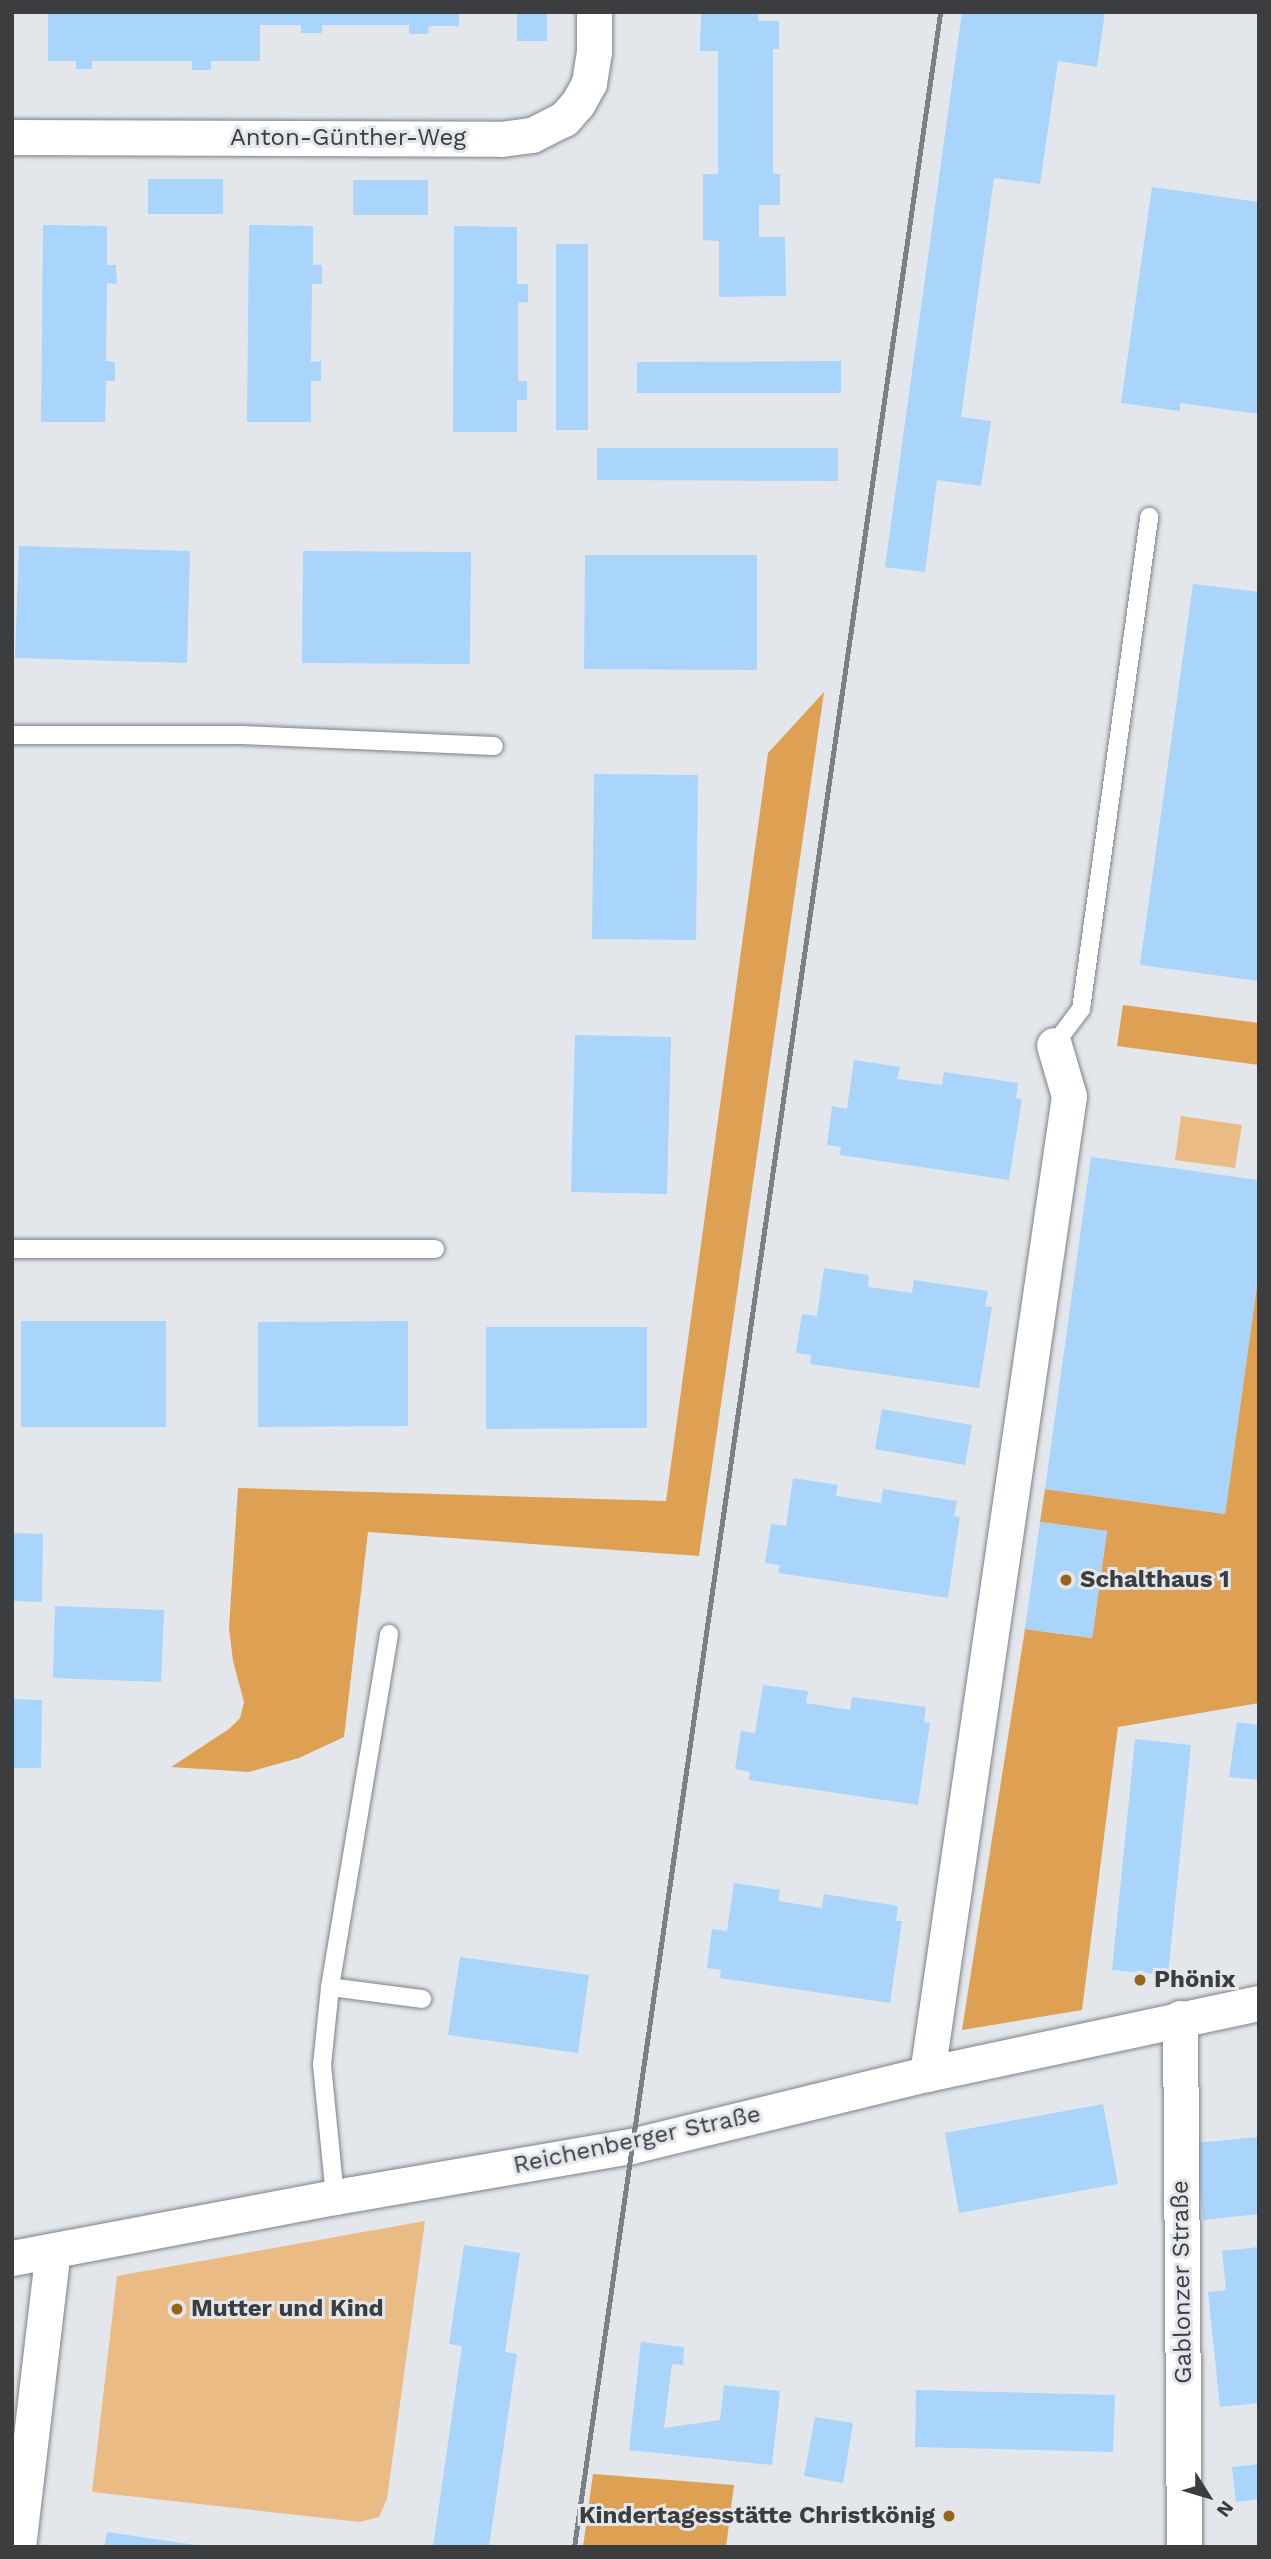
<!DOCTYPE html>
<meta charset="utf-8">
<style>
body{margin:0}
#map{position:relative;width:1271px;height:2559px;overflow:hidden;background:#e3e7ec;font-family:"Work Sans",sans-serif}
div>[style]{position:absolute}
.green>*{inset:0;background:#eabb85}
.forest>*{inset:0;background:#dea052}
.building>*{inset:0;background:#a9d4fc}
.roads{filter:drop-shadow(0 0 2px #7e8286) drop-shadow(0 0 2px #7e8286)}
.service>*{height:18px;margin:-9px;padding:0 9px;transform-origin:9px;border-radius:9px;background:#fff}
.minor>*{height:35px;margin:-17.5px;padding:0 17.5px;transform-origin:17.5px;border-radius:17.5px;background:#fff}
.rail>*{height:5px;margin:-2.5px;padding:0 2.5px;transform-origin:2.5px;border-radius:2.5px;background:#7d8083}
.dots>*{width:19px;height:19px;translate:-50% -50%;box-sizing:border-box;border:4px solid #e3e7ec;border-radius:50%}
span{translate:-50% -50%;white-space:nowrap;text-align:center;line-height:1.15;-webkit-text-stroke:6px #e3e7ec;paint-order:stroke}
.street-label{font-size:24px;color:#3b3d3e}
.poi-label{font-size:24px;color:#3b3d3e;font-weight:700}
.left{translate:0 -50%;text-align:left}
.right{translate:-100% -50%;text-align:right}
.frame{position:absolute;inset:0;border:14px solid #3b3d3e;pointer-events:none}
.north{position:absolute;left:1173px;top:2461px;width:70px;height:70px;-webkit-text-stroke:5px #e3e7ec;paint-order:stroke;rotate:127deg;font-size:19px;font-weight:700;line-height:28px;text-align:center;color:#3b3d3e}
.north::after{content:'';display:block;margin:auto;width:24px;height:32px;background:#3b3d3e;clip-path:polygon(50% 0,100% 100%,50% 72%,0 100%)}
</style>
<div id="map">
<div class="green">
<div style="clip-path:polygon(1181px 1116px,1242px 1125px,1235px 1168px,1175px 1160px)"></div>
<div style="clip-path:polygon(425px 2221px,387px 2499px,379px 2517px,360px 2522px,92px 2492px,117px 2276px)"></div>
</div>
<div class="forest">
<div style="clip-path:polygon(824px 692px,699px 1556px,368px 1532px,344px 1737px,299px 1758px,249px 1772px,171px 1767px,229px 1729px,240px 1718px,244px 1702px,233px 1661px,229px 1628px,238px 1488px,666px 1501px,768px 753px)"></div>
<div style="clip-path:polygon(1123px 1005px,1259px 1023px,1259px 1065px,1117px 1046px)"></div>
<div style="clip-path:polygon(1259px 1271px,1259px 1703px,1118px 1727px,1082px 2010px,962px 2030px,1025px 1629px,1092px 1638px,1107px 1531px,1040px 1522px,1045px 1489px,1225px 1514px)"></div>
<div style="clip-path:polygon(593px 2474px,734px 2485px,726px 2547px,583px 2547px)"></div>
</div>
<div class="building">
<div style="clip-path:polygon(48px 12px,459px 12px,459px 26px,429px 26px,428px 34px,409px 34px,409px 25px,322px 25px,322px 33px,301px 33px,301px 25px,260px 25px,260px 61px,211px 61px,211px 70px,192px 70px,192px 61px,92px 61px,92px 69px,76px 69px,76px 61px,48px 61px)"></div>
<div style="clip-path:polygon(517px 12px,547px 12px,547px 41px,517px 41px)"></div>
<div style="clip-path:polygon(701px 12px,758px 12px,758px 21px,779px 21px,779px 49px,773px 49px,773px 174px,780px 174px,780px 205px,759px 205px,759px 237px,785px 237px,786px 296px,719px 297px,719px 241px,703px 240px,703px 174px,718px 174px,718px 51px,700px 51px)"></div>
<div style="clip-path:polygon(962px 12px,1105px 12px,1097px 67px,1058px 61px,1040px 184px,994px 178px,961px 417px,991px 421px,981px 486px,937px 480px,925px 572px,885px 567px)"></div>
<div style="clip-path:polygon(148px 179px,223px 179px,223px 214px,148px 214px)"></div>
<div style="clip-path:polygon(353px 180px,428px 180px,428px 215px,353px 215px)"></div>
<div style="clip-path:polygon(1152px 187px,1259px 202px,1259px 414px,1180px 403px,1180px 411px,1121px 403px)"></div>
<div style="clip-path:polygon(43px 225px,107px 226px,107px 265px,116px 265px,117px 284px,107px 283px,106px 361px,115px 362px,115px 381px,106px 381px,105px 422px,41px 422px)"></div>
<div style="clip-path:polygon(249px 225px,313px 226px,313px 265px,322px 265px,322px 284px,312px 284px,311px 362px,321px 361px,321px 381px,311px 381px,311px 422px,247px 422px)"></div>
<div style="clip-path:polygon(454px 226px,517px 227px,517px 284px,528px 284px,528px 302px,518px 303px,518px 381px,527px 381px,527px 400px,517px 400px,517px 432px,453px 432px)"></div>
<div style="clip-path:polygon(556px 244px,588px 244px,588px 430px,556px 430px)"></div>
<div style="clip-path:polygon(841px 361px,841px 393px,637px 393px,637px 362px)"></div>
<div style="clip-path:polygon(597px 448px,838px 448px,838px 481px,597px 480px)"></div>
<div style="clip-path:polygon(19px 546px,190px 551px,187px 663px,15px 658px)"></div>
<div style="clip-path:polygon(303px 551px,471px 552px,470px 664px,302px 663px)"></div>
<div style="clip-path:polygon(585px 555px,757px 555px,757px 670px,584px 669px)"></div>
<div style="clip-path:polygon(1193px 584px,1259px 592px,1259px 981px,1140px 965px)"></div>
<div style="clip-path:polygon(594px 774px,698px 775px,696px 940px,592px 939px)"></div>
<div style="clip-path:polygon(575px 1035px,671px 1037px,667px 1194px,571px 1192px)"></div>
<div style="clip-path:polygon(854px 1060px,900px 1067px,897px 1079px,942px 1085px,944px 1072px,1018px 1083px,1016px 1098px,1022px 1099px,1009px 1180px,840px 1155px,841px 1147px,827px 1145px,832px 1106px,847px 1109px)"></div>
<div style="clip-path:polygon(1091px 1157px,1259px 1180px,1259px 1271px,1225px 1514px,1045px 1489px)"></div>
<div style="clip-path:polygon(824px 1268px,869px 1275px,868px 1287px,912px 1293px,914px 1280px,988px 1291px,985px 1306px,992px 1307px,979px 1388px,810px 1364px,811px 1355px,796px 1353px,802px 1314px,817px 1316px)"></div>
<div style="clip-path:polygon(21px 1321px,166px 1321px,166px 1427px,21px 1427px)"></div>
<div style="clip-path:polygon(408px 1321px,408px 1426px,258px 1427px,258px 1322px)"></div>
<div style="clip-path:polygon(486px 1327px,647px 1327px,647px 1428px,486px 1429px)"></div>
<div style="clip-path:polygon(882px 1409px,972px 1425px,965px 1465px,875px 1449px)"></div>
<div style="clip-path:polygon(793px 1478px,838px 1485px,836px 1496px,881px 1503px,883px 1489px,957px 1501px,954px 1516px,960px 1517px,948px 1598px,778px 1573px,780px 1565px,765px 1563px,771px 1524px,786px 1526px)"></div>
<div style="clip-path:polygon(1040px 1522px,1107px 1531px,1092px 1638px,1025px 1629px)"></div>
<div style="clip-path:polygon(12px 1533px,43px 1534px,42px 1602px,12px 1601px)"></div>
<div style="clip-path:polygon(55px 1606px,164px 1610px,161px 1682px,53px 1678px)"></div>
<div style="clip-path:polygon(763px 1685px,808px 1691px,806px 1703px,850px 1710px,852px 1697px,926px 1707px,924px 1722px,930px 1723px,918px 1805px,749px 1780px,750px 1772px,735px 1769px,741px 1731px,755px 1733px)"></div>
<div style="clip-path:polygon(12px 1699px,42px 1700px,41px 1768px,12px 1768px)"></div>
<div style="clip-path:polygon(1237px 1722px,1259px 1725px,1259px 1780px,1229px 1777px)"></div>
<div style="clip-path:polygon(1135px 1739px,1191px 1745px,1168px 1975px,1112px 1970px)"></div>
<div style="clip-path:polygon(734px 1883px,780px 1890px,778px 1901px,822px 1908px,824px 1894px,898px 1906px,896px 1921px,902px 1921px,890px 2003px,720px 1978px,721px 1970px,707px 1968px,712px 1929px,727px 1931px)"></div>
<div style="clip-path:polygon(460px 1957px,589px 1975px,578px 2053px,448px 2035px)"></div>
<div style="clip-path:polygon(1103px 2104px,1118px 2184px,959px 2213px,945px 2133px)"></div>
<div style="clip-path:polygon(1259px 2137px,1259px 2214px,1203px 2220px,1195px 2143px)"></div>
<div style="clip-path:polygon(464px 2245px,520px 2253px,505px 2352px,517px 2354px,489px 2547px,433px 2547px,462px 2346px,449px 2344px)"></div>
<div style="clip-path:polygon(1259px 2247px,1259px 2403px,1220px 2407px,1208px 2292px,1226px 2290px,1222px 2251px)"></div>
<div style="clip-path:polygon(641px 2342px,684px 2347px,683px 2365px,672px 2364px,664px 2428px,720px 2420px,724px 2385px,780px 2391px,772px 2465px,629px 2450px)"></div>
<div style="clip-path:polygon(916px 2390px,1115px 2395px,1113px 2452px,915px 2447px)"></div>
<div style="clip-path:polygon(815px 2417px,853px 2423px,843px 2483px,804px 2476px)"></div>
<div style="clip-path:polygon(1259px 2464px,1259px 2499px,1236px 2502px,1232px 2467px)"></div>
<div style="clip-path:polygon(107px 2532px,196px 2545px,196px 2547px,104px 2547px)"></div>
</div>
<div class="roads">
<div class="service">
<div style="left:12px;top:735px;width:230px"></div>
<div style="left:242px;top:735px;width:252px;rotate:2.5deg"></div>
<div style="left:1054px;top:1045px;width:45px;rotate:-53.1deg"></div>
<div style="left:1081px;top:1009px;width:497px;rotate:-82.1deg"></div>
<div style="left:12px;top:1249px;width:423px"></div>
<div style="left:330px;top:1987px;width:93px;rotate:7.4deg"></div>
<div style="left:335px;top:2197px;width:133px;rotate:-95.6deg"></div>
<div style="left:322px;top:2065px;width:78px;rotate:-84.1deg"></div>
<div style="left:330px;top:1987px;width:358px;rotate:-80.5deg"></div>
</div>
<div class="minor">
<div style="left:12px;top:137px;width:490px;rotate:0.2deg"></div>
<div style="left:502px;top:139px;width:30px;rotate:-8deg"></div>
<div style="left:532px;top:135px;width:36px;rotate:-27deg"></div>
<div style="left:564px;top:119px;width:21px;rotate:-49deg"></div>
<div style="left:578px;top:103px;width:23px;rotate:-61deg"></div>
<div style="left:589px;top:83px;width:32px;rotate:-81deg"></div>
<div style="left:594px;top:51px;width:39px;rotate:-90deg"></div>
<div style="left:1180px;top:2018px;width:529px;rotate:89.57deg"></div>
<div style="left:927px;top:2074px;width:988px;rotate:-81.74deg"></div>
<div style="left:1069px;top:1096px;width:53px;rotate:-106.4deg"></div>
<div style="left:12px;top:2258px;width:329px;rotate:-10.7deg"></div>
<div style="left:335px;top:2197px;width:300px;rotate:-9.8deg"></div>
<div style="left:631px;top:2146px;width:305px;rotate:-13.7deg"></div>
<div style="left:927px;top:2074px;width:340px;rotate:-12.1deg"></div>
<div style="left:18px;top:2547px;width:298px;rotate:-83.3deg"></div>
</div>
</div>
<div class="rail">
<div style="left:574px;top:2547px;width:2561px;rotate:-81.78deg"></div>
</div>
<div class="dots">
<div style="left:1066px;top:1580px;background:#98641a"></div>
<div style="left:1140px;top:1980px;background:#98641a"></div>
<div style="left:177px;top:2309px;background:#98641a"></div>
<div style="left:949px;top:2516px;background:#98641a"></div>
</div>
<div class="street-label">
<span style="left:348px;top:138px">Anton-Günther-Weg</span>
<span style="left:637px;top:2140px;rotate:-12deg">Reichenberger Straße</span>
<span style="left:1182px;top:2282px;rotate:-91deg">Gablonzer Straße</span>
</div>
<div class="poi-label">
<span class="left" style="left:1080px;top:1580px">Schalthaus 1</span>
<span class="left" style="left:1154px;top:1980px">Phönix</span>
<span class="left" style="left:191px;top:2309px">Mutter und Kind</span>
<span class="right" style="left:935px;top:2516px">Kindertagesstätte Christkönig</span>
</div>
<div class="frame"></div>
<div class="north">N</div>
</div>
